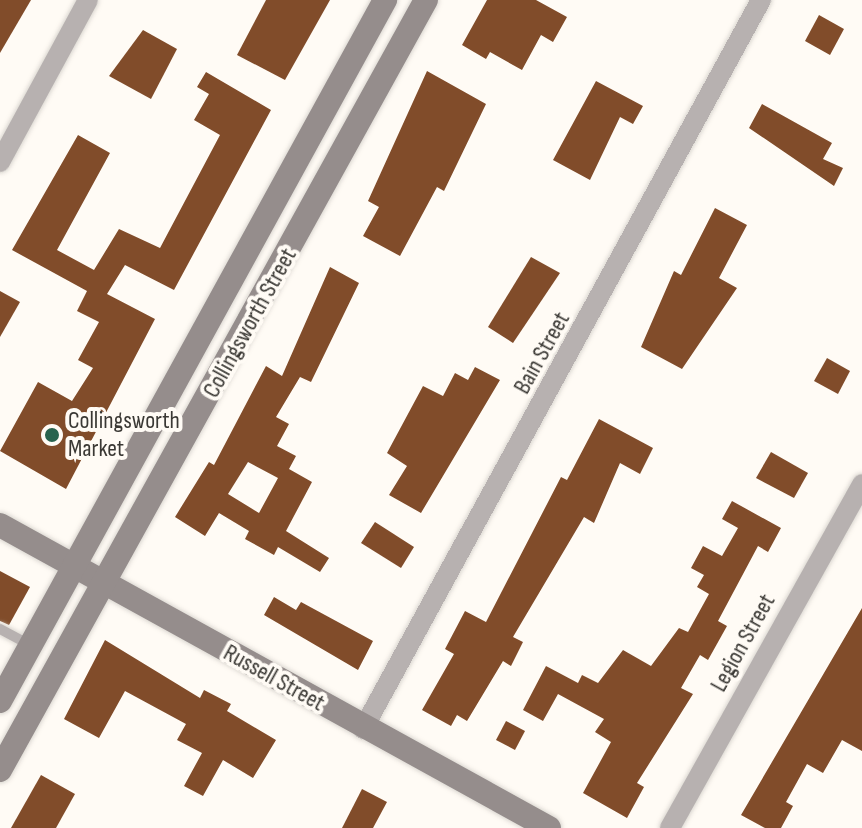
<!DOCTYPE html>
<style>
body{margin:0}
#map{position:relative;width:862px;height:828px;overflow:hidden;background:#fffbf5;font-family:"Sofia Sans Condensed",sans-serif}
div>[style]{position:absolute}
.building>*{inset:0;background:#814c2a}
.roads{filter:drop-shadow(0 0 2px #dcd8d2) drop-shadow(0 0 2px #dcd8d2)}
.lane>*{height:10px;margin:-5px;padding:0 5px;transform-origin:5px;border-radius:5px;background:#b7b1b0}
.street>*{height:20px;margin:-10px;padding:0 10px;transform-origin:10px;border-radius:10px;background:#b7b1b0}
.secondary>*{height:24px;margin:-12px;padding:0 12px;transform-origin:12px;border-radius:12px;background:#958d8c}
.dots>*{width:22px;height:22px;translate:-50% -50%;box-sizing:border-box;border:4px solid #fffbf5;border-radius:50%}
span{translate:-50% -50%;white-space:nowrap;text-align:center;line-height:1.15;-webkit-text-stroke:8px #fffbf5;paint-order:stroke}
.street-label{font-size:24px;color:#3a3834}
.poi-label{font-size:24px;color:#3a3834}
.left{translate:0 -50%;text-align:left}
</style>
<div id="map">
<div class="building">
<div style="clip-path:polygon(0 0,31px 0,0 53px)"></div>
<div style="clip-path:polygon(266px 0,330px 0,285px 80px,237px 55px)"></div>
<div style="clip-path:polygon(487px 0,536px 0,567px 17px,553px 42px,541px 35px,522px 70px,490px 52px,486px 59px,462px 45px)"></div>
<div style="clip-path:polygon(819px 15px,844px 29px,830px 55px,805px 41px)"></div>
<div style="clip-path:polygon(143px 30px,177px 49px,151px 99px,109px 76px)"></div>
<div style="clip-path:polygon(427px 71px,486px 104px,444px 191px,437px 187px,400px 256px,363px 236px,379px 207px,368px 201px)"></div>
<div style="clip-path:polygon(206px 72px,271px 110px,174px 290px,125px 265px,107px 294px,155px 319px,66px 489px,0 451px,38px 382px,72px 401px,93px 368px,78px 360px,99px 322px,77px 311px,87px 291px,12px 250px,78px 135px,110px 153px,57px 250px,94px 270px,119px 229px,160px 248px,220px 135px,194px 120px,209px 94px,197px 87px)"></div>
<div style="clip-path:polygon(596px 81px,643px 106px,633px 124px,620px 117px,590px 180px,553px 160px)"></div>
<div style="clip-path:polygon(762px 104px,832px 143px,823px 159px,843px 168px,834px 186px,749px 128px)"></div>
<div style="clip-path:polygon(715px 208px,747px 225px,719px 278px,737px 288px,682px 369px,641px 347px,674px 271px,681px 275px)"></div>
<div style="clip-path:polygon(531px 257px,560px 273px,513px 343px,488px 327px)"></div>
<div style="clip-path:polygon(evenodd,330px 267px,359px 283px,311px 382px,300px 377px,276px 417px,289px 424px,277px 446px,296px 456px,289px 469px,312px 482px,286px 531px,329px 558px,320px 572px,278px 547px,274px 555px,245px 539px,249px 531px,219px 513px,205px 536px,175px 517px,209px 462px,214px 465px,266px 366px,282px 376px,330px 267px,248px 462px,278px 478px,259px 513px,228px 494px,248px 462px)"></div>
<div style="clip-path:polygon(0 291px,20px 302px,0 337px)"></div>
<div style="clip-path:polygon(827px 358px,850px 371px,838px 394px,814px 381px)"></div>
<div style="clip-path:polygon(475px 367px,500px 380px,421px 513px,389px 495px,407px 466px,387px 453px,423px 386px,443px 396px,455px 373px,468px 380px)"></div>
<div style="clip-path:polygon(599px 419px,653px 448px,640px 474px,620px 463px,594px 523px,584px 517px,513px 637px,523px 642px,511px 666px,503px 661px,467px 721px,457px 715px,451px 726px,422px 710px,454px 654px,445px 649px,465px 611px,486px 622px,561px 477px,567px 480px)"></div>
<div style="clip-path:polygon(771px 452px,808px 473px,794px 498px,756px 478px)"></div>
<div style="clip-path:polygon(732px 501px,781px 528px,768px 552px,758px 546px,718px 621px,727px 626px,708px 660px,700px 655px,681px 688px,693px 694px,637px 783px,644px 787px,627px 818px,583px 793px,611px 742px,595px 732px,604px 719px,558px 694px,543px 721px,523px 710px,546px 666px,578px 683px,582px 675px,598px 683px,623px 650px,651px 666px,679px 628px,688px 632px,709px 594px,697px 587px,704px 575px,691px 568px,703px 546px,722px 556px,738px 528px,722px 519px)"></div>
<div style="clip-path:polygon(375px 522px,414px 547px,401px 568px,361px 543px)"></div>
<div style="clip-path:polygon(0 571px,30px 587px,9px 625px,0 621px)"></div>
<div style="clip-path:polygon(274px 597px,296px 610px,301px 602px,373px 641px,358px 670px,264px 615px)"></div>
<div style="clip-path:polygon(862px 608px,862px 751px,842px 740px,823px 773px,807px 764px,786px 802px,793px 806px,781px 828px,765px 828px,741px 815px)"></div>
<div style="clip-path:polygon(105px 640px,200px 698px,204px 690px,231px 704px,227px 711px,276px 740px,253px 778px,223px 760px,203px 796px,184px 786px,202px 753px,177px 740px,186px 724px,125px 691px,99px 738px,64px 719px)"></div>
<div style="clip-path:polygon(506px 721px,525px 731px,515px 750px,496px 740px)"></div>
<div style="clip-path:polygon(41px 775px,75px 794px,56px 828px,11px 828px)"></div>
<div style="clip-path:polygon(362px 789px,387px 802px,373px 828px,342px 828px)"></div>
</div>
<div class="roads">
<div class="lane">
<div style="left:0;top:629px;width:34px;rotate:28deg"></div>
</div>
<div class="street">
<div style="left:0;top:162px;width:184px;rotate:-61.5deg"></div>
<div style="left:363px;top:729px;width:831px;rotate:-61.37deg"></div>
<div style="left:670px;top:828px;width:394px;rotate:-60.8deg"></div>
</div>
<div class="secondary">
<div style="left:0;top:525px;width:627px;rotate:28.89deg"></div>
<div style="left:0;top:701px;width:800px;rotate:-61.22deg"></div>
<div style="left:0;top:770px;width:880px;rotate:-61.05deg"></div>
</div>
</div>
<div class="dots">
<div style="left:52px;top:435px;background:#28634e"></div>
</div>
<div class="street-label">
<span style="left:250px;top:323px;rotate:-61deg">Collingsworth Street</span>
<span style="left:542px;top:353px;rotate:-61deg">Bain Street</span>
<span style="left:743px;top:643px;rotate:-61deg">Legion Street</span>
<span style="left:274px;top:678px;rotate:29deg">Russell Street</span>
</div>
<div class="poi-label">
<span class="left" style="left:68px;top:435px">Collingsworth<br>Market</span>
</div>
</div>
